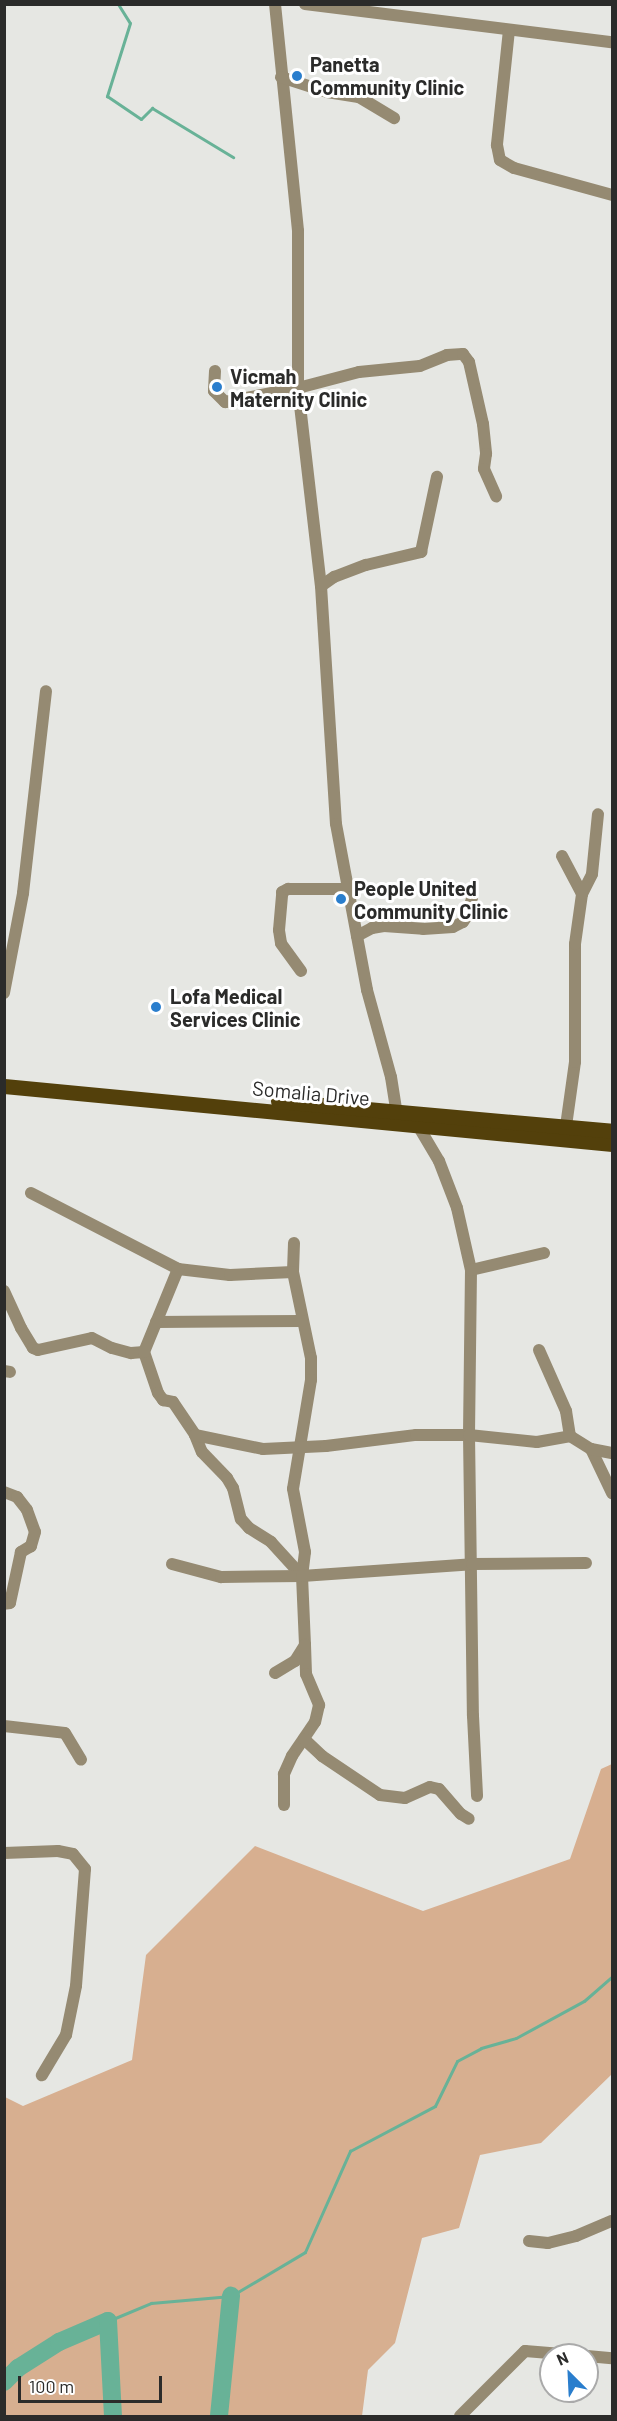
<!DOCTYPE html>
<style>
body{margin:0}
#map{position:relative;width:617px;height:2421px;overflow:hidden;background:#e6e7e3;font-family:Barlow,sans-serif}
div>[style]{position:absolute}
.green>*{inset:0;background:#d7af90}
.stream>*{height:3px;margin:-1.5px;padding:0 1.5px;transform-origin:1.5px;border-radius:1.5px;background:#68b297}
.river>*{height:18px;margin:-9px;padding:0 9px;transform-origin:9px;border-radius:9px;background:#68b297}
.minor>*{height:12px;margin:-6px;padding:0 6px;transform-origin:6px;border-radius:6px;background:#958a72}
.major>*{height:15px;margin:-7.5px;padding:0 7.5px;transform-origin:7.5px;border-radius:7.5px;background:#53400b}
.dots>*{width:16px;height:16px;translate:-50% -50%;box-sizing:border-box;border:3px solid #fff;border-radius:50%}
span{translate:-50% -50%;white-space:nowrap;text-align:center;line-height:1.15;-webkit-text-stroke:6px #fff;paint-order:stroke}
.poi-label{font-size:20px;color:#2b2b2a;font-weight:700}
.left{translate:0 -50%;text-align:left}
.street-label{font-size:20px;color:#2b2b2a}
.frame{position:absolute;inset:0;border:6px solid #2b2b2a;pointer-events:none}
.north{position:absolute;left:539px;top:2343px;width:60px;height:60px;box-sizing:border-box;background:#fff;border:2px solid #aaa;border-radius:50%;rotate:336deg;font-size:16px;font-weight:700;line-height:24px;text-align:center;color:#2b2b2a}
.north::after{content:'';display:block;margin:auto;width:21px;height:27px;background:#2a7ecd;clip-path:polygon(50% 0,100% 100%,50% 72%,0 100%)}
.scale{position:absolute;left:18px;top:2376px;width:144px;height:27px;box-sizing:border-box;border:3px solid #2b2b2a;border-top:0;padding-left:8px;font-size:18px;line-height:21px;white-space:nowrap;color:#2b2b2a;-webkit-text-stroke:4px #fff;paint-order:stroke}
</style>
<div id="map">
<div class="green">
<div style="clip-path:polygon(612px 1764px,612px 2074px,541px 2143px,480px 2155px,459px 2228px,422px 2238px,395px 2343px,368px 2370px,362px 2416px,5px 2416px,5px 2097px,23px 2106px,132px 2060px,146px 1955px,255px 1846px,423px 1911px,570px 1859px,601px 1769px)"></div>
</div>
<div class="stream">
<div style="left:118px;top:4px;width:22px;rotate:58deg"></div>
<div style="left:130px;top:23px;width:77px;rotate:107.5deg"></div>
<div style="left:107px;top:96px;width:41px;rotate:34.1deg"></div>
<div style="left:141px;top:119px;width:16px;rotate:-45deg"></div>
<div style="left:152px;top:108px;width:95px;rotate:31.2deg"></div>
<div style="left:108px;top:2321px;width:47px;rotate:-22.7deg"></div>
<div style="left:151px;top:2303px;width:80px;rotate:-5deg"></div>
<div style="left:231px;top:2296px;width:86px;rotate:-30.7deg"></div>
<div style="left:305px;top:2252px;width:111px;rotate:-66deg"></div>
<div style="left:350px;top:2151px;width:96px;rotate:-27.9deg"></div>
<div style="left:435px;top:2106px;width:50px;rotate:-63.9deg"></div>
<div style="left:457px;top:2061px;width:27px;rotate:-28deg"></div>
<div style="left:481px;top:2048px;width:36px;rotate:-16deg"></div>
<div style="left:516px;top:2038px;width:77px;rotate:-28.6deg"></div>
<div style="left:584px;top:2001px;width:37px;rotate:-41deg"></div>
</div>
<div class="river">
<div style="left:4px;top:2382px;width:20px;rotate:-45deg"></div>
<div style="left:18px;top:2368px;width:49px;rotate:-32.4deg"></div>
<div style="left:59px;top:2342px;width:53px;rotate:-23.2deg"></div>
<div style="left:108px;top:2321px;width:95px;rotate:87deg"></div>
<div style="left:219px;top:2416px;width:121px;rotate:-84.3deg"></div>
</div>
<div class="minor">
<div style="left:275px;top:4px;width:228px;rotate:84.2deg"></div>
<div style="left:298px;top:231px;width:157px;rotate:90deg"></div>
<div style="left:298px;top:388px;width:199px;rotate:83.4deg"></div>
<div style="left:321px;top:586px;width:238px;rotate:86.4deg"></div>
<div style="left:336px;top:824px;width:169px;rotate:79.4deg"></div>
<div style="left:367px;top:990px;width:90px;rotate:74.6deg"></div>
<div style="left:391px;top:1077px;width:33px;rotate:81deg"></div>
<div style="left:305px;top:4px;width:309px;rotate:7.1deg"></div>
<div style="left:509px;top:30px;width:116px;rotate:96deg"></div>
<div style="left:497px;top:145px;width:15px;rotate:79deg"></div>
<div style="left:500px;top:160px;width:16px;rotate:30deg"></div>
<div style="left:514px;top:168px;width:102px;rotate:15.4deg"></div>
<div style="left:281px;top:77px;width:48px;rotate:18.1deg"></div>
<div style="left:327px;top:92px;width:32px;rotate:9deg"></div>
<div style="left:359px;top:97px;width:41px;rotate:31deg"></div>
<div style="left:215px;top:371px;width:20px;rotate:93deg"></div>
<div style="left:214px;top:391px;width:16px;rotate:45deg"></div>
<div style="left:225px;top:402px;width:74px;rotate:-10.9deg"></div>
<div style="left:298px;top:388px;width:63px;rotate:-14.7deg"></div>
<div style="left:359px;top:372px;width:61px;rotate:-5.6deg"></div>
<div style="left:420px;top:366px;width:29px;rotate:-22deg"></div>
<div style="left:447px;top:355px;width:16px;rotate:-4deg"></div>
<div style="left:463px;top:354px;width:10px;rotate:53deg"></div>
<div style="left:469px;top:362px;width:64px;rotate:77.3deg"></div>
<div style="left:483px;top:424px;width:30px;rotate:84deg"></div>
<div style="left:486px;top:454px;width:15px;rotate:98deg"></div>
<div style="left:484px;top:469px;width:30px;rotate:66deg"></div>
<div style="left:321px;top:586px;width:16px;rotate:-35deg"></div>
<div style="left:334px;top:577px;width:34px;rotate:-21deg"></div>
<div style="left:366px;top:565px;width:57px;rotate:-13.3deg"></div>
<div style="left:421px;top:552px;width:77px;rotate:-78deg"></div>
<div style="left:562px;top:856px;width:43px;rotate:62.2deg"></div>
<div style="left:357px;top:936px;width:17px;rotate:-28deg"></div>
<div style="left:372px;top:928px;width:12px;rotate:-9deg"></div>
<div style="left:384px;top:926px;width:39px;rotate:4deg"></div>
<div style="left:423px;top:929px;width:30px;rotate:-4deg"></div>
<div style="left:453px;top:927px;width:11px;rotate:-27deg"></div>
<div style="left:463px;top:922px;width:7px;rotate:-56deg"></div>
<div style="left:467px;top:916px;width:18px;rotate:-74deg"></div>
<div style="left:301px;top:971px;width:34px;rotate:-126deg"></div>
<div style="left:281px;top:943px;width:13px;rotate:-99deg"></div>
<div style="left:279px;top:930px;width:38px;rotate:-85deg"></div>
<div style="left:282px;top:892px;width:7px;rotate:-27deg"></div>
<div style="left:288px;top:889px;width:61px"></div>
<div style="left:4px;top:993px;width:102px;rotate:-79.2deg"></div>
<div style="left:23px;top:893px;width:203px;rotate:-83.5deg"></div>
<div style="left:417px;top:1124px;width:43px;rotate:59.3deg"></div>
<div style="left:439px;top:1161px;width:50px;rotate:69deg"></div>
<div style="left:457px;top:1208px;width:64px;rotate:77.3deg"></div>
<div style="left:471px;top:1270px;width:165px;rotate:90.7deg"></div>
<div style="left:469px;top:1435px;width:281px;rotate:89.2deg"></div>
<div style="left:473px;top:1716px;width:80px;rotate:87.1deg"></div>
<div style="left:566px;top:1126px;width:65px;rotate:-82deg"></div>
<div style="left:575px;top:1062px;width:118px;rotate:-90deg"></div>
<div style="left:575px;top:944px;width:50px;rotate:-82deg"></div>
<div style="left:582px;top:894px;width:22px;rotate:-63deg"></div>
<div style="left:592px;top:874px;width:60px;rotate:-84.3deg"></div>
<div style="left:31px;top:1193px;width:165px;rotate:27.3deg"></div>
<div style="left:178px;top:1269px;width:52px;rotate:6.6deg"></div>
<div style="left:230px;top:1275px;width:63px;rotate:-2.7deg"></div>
<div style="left:294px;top:1243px;width:29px;rotate:92deg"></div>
<div style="left:293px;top:1272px;width:88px;rotate:78.2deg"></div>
<div style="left:311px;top:1358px;width:22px;rotate:90deg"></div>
<div style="left:311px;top:1380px;width:110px;rotate:99.4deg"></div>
<div style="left:293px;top:1489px;width:64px;rotate:79.2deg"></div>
<div style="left:305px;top:1552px;width:24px;rotate:97deg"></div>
<div style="left:302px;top:1576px;width:69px;rotate:87.5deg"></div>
<div style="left:471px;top:1270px;width:75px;rotate:-13.1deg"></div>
<div style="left:4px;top:1291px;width:41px;rotate:65.3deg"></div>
<div style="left:21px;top:1328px;width:23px;rotate:59deg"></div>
<div style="left:33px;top:1348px;width:5px;rotate:22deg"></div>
<div style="left:38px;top:1350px;width:55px;rotate:-12.5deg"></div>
<div style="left:92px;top:1338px;width:22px;rotate:27deg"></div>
<div style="left:112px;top:1348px;width:20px;rotate:15deg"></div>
<div style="left:131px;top:1353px;width:13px;rotate:-4deg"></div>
<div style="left:144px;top:1352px;width:43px;rotate:71.1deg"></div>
<div style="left:158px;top:1393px;width:9px;rotate:54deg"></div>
<div style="left:163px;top:1400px;width:10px;rotate:11deg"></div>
<div style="left:173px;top:1402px;width:40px;rotate:56deg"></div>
<div style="left:195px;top:1435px;width:18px;rotate:68deg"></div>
<div style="left:202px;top:1452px;width:36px;rotate:46deg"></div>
<div style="left:227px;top:1478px;width:12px;rotate:59deg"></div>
<div style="left:233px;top:1488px;width:32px;rotate:76deg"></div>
<div style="left:241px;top:1519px;width:12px;rotate:48deg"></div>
<div style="left:249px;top:1528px;width:26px;rotate:32deg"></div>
<div style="left:271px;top:1542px;width:46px;rotate:47.6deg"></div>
<div style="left:156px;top:1322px;width:146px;rotate:-0.4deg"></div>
<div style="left:539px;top:1350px;width:67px;rotate:66.1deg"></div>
<div style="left:566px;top:1411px;width:25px;rotate:81deg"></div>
<div style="left:570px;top:1436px;width:25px;rotate:32deg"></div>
<div style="left:591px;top:1449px;width:49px;rotate:64.5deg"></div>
<div style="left:144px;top:1352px;width:90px;rotate:-67.7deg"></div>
<div style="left:4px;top:1371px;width:6px;rotate:9deg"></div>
<div style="left:195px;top:1435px;width:69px;rotate:11.6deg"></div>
<div style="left:263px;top:1449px;width:63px;rotate:-2.7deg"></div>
<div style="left:326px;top:1446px;width:91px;rotate:-7deg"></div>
<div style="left:416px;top:1435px;width:53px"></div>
<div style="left:469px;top:1435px;width:68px;rotate:5.9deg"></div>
<div style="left:537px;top:1442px;width:34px;rotate:-10deg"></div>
<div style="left:591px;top:1449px;width:21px;rotate:11deg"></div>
<div style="left:4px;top:1492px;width:14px;rotate:21deg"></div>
<div style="left:17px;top:1497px;width:16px;rotate:52deg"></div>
<div style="left:27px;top:1510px;width:23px;rotate:70deg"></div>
<div style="left:35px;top:1532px;width:15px;rotate:106deg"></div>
<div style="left:31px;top:1546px;width:12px;rotate:149deg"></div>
<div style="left:21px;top:1552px;width:52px;rotate:102.2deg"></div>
<div style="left:10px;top:1603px;width:6px;rotate:171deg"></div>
<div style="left:172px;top:1564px;width:51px;rotate:14.9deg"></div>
<div style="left:221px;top:1577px;width:81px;rotate:-0.7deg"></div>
<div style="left:302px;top:1576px;width:170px;rotate:-4deg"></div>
<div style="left:472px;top:1564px;width:114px;rotate:-0.5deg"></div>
<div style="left:275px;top:1673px;width:23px;rotate:-31deg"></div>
<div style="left:295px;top:1661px;width:19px;rotate:-58deg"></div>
<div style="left:305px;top:1645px;width:29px;rotate:88deg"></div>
<div style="left:306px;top:1674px;width:34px;rotate:67deg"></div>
<div style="left:319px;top:1705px;width:17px;rotate:103deg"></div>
<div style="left:315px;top:1722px;width:41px;rotate:124.1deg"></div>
<div style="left:292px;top:1756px;width:20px;rotate:114deg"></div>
<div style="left:284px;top:1774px;width:31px;rotate:90deg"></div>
<div style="left:4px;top:1726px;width:61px;rotate:6.5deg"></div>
<div style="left:65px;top:1733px;width:31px;rotate:59deg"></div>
<div style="left:304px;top:1739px;width:25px;rotate:43deg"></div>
<div style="left:322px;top:1756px;width:70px;rotate:33.9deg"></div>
<div style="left:380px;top:1795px;width:25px;rotate:7deg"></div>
<div style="left:405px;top:1798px;width:27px;rotate:-24deg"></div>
<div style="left:430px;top:1787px;width:9px;rotate:13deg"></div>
<div style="left:439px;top:1789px;width:33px;rotate:49deg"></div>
<div style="left:461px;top:1814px;width:9px;rotate:32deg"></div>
<div style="left:4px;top:1853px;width:54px;rotate:-2.1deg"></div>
<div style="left:58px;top:1851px;width:15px;rotate:11deg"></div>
<div style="left:73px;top:1854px;width:19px;rotate:51deg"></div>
<div style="left:85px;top:1869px;width:117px;rotate:94.4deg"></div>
<div style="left:76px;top:1986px;width:50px;rotate:101.5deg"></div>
<div style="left:66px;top:2035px;width:47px;rotate:121deg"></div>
<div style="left:529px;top:2241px;width:19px;rotate:6deg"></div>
<div style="left:548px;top:2243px;width:29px;rotate:-14deg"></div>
<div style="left:576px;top:2236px;width:39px;rotate:-23deg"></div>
<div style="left:587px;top:2356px;width:25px;rotate:5deg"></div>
<div style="left:460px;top:2416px;width:92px;rotate:-45deg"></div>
<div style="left:525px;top:2351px;width:49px;rotate:4.7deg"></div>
</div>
<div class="major">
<div style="left:4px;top:1086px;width:611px;rotate:5.45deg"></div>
<div style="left:278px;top:1101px;width:335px;rotate:5.1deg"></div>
</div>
<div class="dots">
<div style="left:297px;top:76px;background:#2a7ecd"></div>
<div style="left:217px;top:387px;background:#2a7ecd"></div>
<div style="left:341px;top:899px;background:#2a7ecd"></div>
<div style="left:156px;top:1007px;background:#2a7ecd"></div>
</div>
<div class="poi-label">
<span class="left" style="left:310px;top:76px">Panetta<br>Community Clinic</span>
<span class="left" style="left:230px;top:388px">Vicmah<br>Maternity Clinic</span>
<span class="left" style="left:354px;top:900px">People United<br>Community Clinic</span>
<span class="left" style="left:170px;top:1008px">Lofa Medical<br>Services Clinic</span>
</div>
<div class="street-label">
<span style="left:311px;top:1093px;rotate:5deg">Somalia Drive</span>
</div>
<div class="frame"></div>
<div class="north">N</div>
<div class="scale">100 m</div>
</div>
